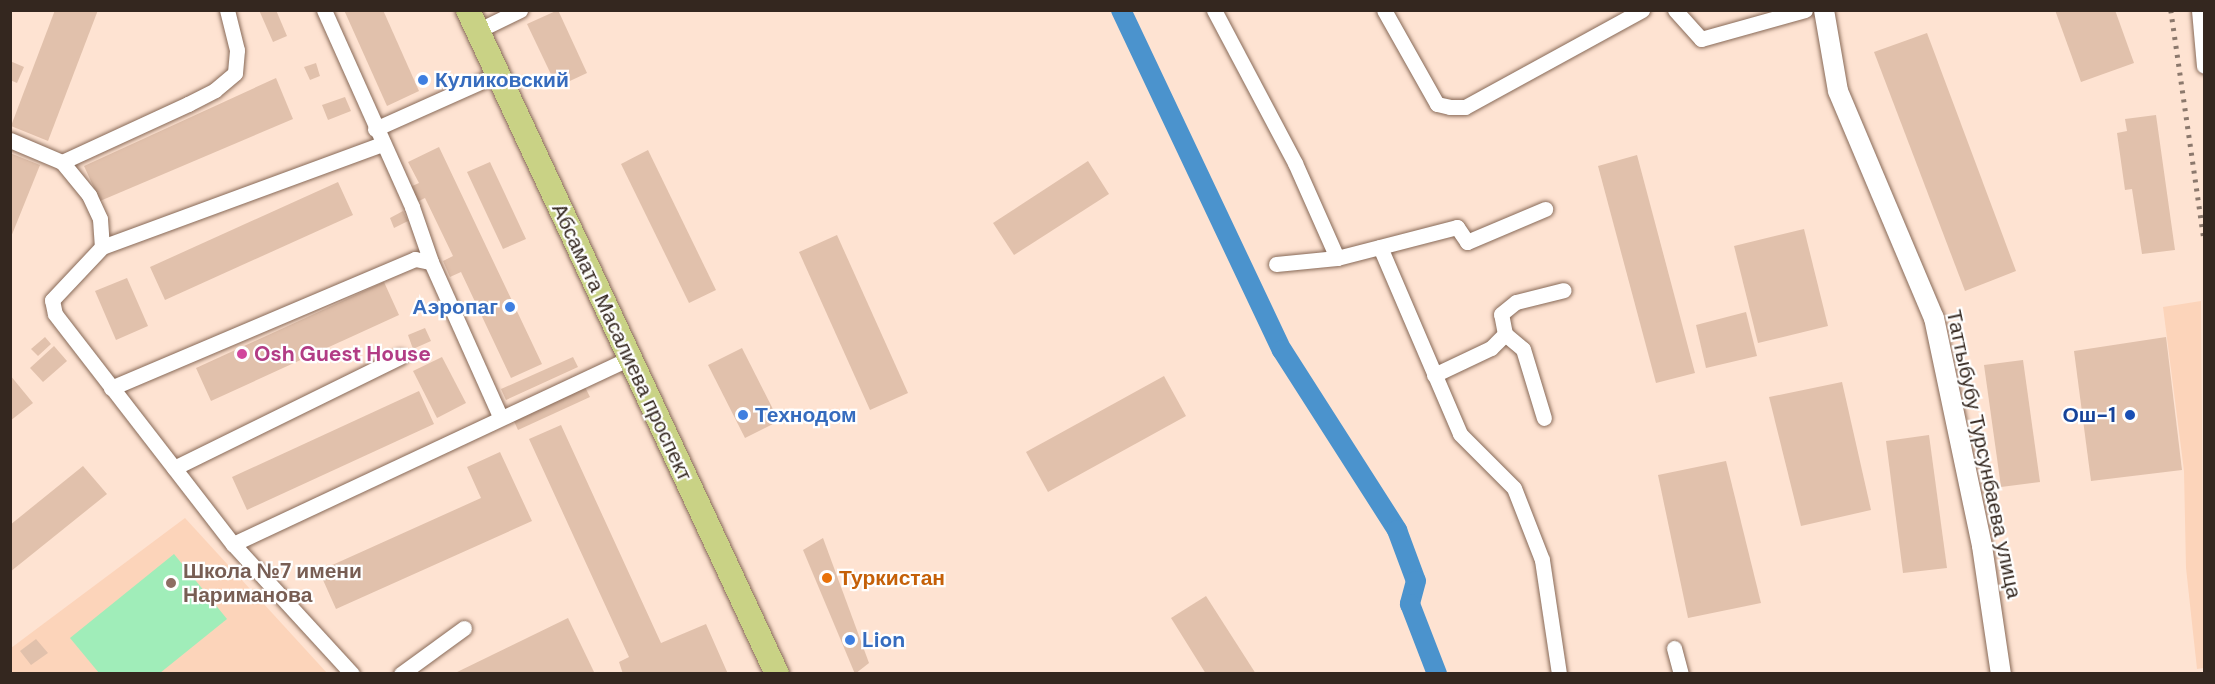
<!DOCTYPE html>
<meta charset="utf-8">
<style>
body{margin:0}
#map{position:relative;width:2215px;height:684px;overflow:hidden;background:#fee3d2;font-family:"DM Sans",sans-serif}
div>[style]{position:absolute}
.built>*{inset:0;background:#fcd4ba}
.green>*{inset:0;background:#a0edb9}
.canal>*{height:20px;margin:-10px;padding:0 10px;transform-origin:10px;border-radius:10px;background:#4b93cd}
.building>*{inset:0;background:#e1c1ac}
.roads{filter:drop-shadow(0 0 2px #876957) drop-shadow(0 0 2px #876957)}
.minor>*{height:15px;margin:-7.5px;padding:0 7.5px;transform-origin:7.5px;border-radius:7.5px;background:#fff}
.tertiary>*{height:20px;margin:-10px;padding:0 10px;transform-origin:10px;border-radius:10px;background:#fff}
.primary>*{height:24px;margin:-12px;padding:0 12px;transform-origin:12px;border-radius:12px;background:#c9d285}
.rail>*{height:4.5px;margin-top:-2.25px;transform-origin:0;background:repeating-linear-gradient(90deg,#8b786c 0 3px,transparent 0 9px)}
.dots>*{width:16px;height:16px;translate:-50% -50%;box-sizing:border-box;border:3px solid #fff;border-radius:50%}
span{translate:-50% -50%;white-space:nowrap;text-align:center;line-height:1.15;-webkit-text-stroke:4.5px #fff;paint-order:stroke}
.shop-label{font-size:21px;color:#366cbe;font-weight:700}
.left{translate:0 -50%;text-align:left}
.right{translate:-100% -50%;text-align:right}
.street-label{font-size:21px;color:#34271f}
.hotel-label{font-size:21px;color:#b23c85;font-weight:700}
.transit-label{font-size:21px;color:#164399;font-weight:700}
.education-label{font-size:21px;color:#785e54;font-weight:700}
.food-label{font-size:21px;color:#c56008;font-weight:700}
.frame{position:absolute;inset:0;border:12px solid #34271f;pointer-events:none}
</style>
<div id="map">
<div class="built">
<div style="clip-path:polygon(2201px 301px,2204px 668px,2197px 669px,2186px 568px,2184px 471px,2163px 307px)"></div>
<div style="clip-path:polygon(185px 518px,327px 673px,11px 674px,11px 648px)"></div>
</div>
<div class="green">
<div style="clip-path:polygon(174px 554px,227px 619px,160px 673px,99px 673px,70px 638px)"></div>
</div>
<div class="canal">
<div style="left:1121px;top:10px;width:376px;rotate:64.7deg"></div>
<div style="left:1282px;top:350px;width:214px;rotate:57.4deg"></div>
<div style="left:1397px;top:530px;width:54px;rotate:69.6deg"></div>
<div style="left:1416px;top:581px;width:24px;rotate:105deg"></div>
<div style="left:1410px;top:604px;width:75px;rotate:68.9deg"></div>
</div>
<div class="building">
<div style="clip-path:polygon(55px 10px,98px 10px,48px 141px,11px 126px)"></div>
<div style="clip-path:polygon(259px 10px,276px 10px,287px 36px,273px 42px)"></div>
<div style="clip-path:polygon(344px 10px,383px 10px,419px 91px,387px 106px)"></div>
<div style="clip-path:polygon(558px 10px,587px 73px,557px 87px,527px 24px)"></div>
<div style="clip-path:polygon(2055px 10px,2115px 10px,2134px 63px,2081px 82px)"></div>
<div style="clip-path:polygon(1927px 33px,2016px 271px,1965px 291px,1874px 52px)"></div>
<div style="clip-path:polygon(10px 61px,24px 67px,17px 83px,10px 80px)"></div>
<div style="clip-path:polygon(316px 63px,320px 76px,310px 80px,304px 67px)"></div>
<div style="clip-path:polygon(276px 78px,293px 119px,100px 201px,84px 166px)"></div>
<div style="clip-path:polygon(345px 97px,351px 111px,328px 120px,322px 105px)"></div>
<div style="clip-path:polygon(2156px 115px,2175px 250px,2142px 254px,2132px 189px,2125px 190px,2117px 133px,2127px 131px,2125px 119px)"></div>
<div style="clip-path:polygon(439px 147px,542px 364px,511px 378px,461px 272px,450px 277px,443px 261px,453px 256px,425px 198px,417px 202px,410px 187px,419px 183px,408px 162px)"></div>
<div style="clip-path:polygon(648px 150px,716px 290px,689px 303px,621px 164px)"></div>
<div style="clip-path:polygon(10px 153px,40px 165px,11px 237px,10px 237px)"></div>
<div style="clip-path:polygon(1637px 155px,1695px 373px,1656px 383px,1598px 166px)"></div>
<div style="clip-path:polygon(1088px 161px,1109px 194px,1014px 255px,993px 223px)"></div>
<div style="clip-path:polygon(490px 162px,526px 239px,503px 249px,467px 172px)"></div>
<div style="clip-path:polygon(338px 182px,353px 215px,165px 300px,150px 267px)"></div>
<div style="clip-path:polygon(403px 211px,408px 221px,394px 228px,390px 218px)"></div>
<div style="clip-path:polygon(1804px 229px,1828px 326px,1758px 343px,1734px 246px)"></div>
<div style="clip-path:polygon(837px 235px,908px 393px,870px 410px,799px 252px)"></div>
<div style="clip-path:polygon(127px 278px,148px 326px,116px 340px,95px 291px)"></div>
<div style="clip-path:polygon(384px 282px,399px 315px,211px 401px,196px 368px)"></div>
<div style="clip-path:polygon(1746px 312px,1757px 356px,1706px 368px,1696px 325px)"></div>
<div style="clip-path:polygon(425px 328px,431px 341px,413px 349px,408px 335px)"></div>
<div style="clip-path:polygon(45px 337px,51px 344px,38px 356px,31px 349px)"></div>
<div style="clip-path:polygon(2166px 337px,2182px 470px,2091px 481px,2074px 351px)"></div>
<div style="clip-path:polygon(54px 346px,67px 361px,43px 382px,30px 368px)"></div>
<div style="clip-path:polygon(742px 348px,779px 421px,745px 438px,708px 365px)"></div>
<div style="clip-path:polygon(442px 357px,466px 403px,437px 418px,413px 371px)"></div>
<div style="clip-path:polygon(573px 357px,578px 367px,506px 400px,501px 389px)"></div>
<div style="clip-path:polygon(2023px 360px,2040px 482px,2001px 487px,1984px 365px)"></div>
<div style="clip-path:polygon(10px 375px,33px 403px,10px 421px)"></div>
<div style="clip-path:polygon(1164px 376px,1186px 416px,1048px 492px,1026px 452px)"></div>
<div style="clip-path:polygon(1842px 382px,1871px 510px,1801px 526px,1769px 397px)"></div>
<div style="clip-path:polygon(584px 385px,590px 397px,518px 430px,513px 419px)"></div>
<div style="clip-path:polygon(419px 391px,434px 424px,247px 510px,232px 477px)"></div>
<div style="clip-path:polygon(561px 425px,661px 643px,706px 624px,728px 674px,623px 674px,619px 662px,629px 657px,529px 439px)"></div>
<div style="clip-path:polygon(1929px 435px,1947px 568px,1903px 573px,1886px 441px)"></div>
<div style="clip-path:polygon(500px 452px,532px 521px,336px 609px,319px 571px,481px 498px,467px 467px)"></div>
<div style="clip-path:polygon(1726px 461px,1761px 603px,1688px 618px,1658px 475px)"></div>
<div style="clip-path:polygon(83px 466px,107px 494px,10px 572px,10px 525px)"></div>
<div style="clip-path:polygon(823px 538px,869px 663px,855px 674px,803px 550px)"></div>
<div style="clip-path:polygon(1206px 596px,1256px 674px,1206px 674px,1171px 618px)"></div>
<div style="clip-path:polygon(568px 618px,595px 674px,453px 674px)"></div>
<div style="clip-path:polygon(36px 639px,48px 653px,31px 665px,20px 651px)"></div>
</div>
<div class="roads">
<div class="minor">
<div style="left:324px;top:10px;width:216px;rotate:65.9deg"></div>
<div style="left:412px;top:207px;width:58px;rotate:70.9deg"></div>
<div style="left:1214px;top:10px;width:173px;rotate:62.1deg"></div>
<div style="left:1295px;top:163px;width:104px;rotate:66.1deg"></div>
<div style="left:1384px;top:10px;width:108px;rotate:60.6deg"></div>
<div style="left:1437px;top:104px;width:13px;rotate:13deg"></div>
<div style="left:1450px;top:107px;width:15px"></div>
<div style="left:1465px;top:107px;width:202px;rotate:-28.7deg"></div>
<div style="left:1675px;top:10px;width:39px;rotate:48deg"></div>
<div style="left:1701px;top:39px;width:108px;rotate:-15.6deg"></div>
<div style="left:2199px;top:10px;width:56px;rotate:84.9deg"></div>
<div style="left:477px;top:31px;width:48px;rotate:-26deg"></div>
<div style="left:375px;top:129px;width:135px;rotate:-24.1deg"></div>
<div style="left:10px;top:140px;width:56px;rotate:22.9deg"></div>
<div style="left:62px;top:162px;width:43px;rotate:50.7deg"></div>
<div style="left:89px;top:195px;width:26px;rotate:65deg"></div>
<div style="left:100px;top:219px;width:28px;rotate:86deg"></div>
<div style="left:102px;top:247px;width:73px;rotate:133.3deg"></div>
<div style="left:52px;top:300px;width:14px;rotate:78deg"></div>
<div style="left:55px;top:314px;width:291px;rotate:52.3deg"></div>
<div style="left:233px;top:544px;width:176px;rotate:47.5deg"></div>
<div style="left:62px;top:162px;width:139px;rotate:-24.7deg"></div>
<div style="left:188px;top:104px;width:30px;rotate:-27deg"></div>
<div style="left:215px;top:90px;width:26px;rotate:-40deg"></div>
<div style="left:235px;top:73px;width:23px;rotate:-85deg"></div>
<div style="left:237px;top:50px;width:41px;rotate:-104deg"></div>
<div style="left:102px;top:247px;width:298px;rotate:-20.2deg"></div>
<div style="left:1380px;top:247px;width:203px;rotate:66.8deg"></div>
<div style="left:1460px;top:434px;width:76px;rotate:45deg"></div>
<div style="left:1514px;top:488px;width:77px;rotate:68.7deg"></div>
<div style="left:1542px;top:560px;width:115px;rotate:81.5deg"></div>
<div style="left:1276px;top:264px;width:61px;rotate:-5.6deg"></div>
<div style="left:1337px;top:258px;width:124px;rotate:-14.5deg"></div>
<div style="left:1457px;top:227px;width:18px;rotate:56deg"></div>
<div style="left:1467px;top:242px;width:85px;rotate:-22.9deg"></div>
<div style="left:1505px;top:334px;width:23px;rotate:40deg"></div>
<div style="left:1523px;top:349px;width:72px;rotate:73.1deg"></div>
<div style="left:1434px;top:375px;width:63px;rotate:-25.3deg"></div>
<div style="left:1491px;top:348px;width:20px;rotate:-45deg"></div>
<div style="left:1505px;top:334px;width:20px;rotate:-101deg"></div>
<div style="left:1501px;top:314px;width:19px;rotate:-39deg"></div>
<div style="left:1516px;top:302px;width:49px;rotate:-14deg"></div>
<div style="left:111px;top:388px;width:330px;rotate:-23deg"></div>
<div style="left:415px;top:259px;width:16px;rotate:11deg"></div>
<div style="left:431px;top:262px;width:169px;rotate:65.9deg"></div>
<div style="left:174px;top:468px;width:252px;rotate:-26.2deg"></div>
<div style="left:233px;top:544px;width:438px;rotate:-25.1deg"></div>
<div style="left:1674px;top:648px;width:27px;rotate:75deg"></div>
<div style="left:401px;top:674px;width:78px;rotate:-36.1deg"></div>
</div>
<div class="tertiary">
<div style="left:1824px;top:10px;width:82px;rotate:80.2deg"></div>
<div style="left:1838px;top:91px;width:246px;rotate:67.1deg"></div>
<div style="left:1934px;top:318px;width:233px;rotate:78.1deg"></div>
<div style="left:1982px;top:546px;width:129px;rotate:81.6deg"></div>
</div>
<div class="primary">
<div style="left:468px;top:10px;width:732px;rotate:65.04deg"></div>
</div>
</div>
<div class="rail">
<div style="left:2171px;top:10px;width:232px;rotate:81.8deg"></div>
</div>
<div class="dots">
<div style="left:423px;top:80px;background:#3f7fe0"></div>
<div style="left:510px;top:307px;background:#3f7fe0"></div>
<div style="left:242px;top:354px;background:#d1479c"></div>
<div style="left:743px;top:415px;background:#3f7fe0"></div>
<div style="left:2130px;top:415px;background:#1a4fb4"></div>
<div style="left:827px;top:578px;background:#e8710a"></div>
<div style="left:171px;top:583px;background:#8d6e63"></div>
<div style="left:850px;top:640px;background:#3f7fe0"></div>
</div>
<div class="shop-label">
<span class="left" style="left:435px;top:80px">Куликовский</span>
<span class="right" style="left:498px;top:307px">Аэропаг</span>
<span class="left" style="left:755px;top:415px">Технодом</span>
<span class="left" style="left:862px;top:640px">Lion</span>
</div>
<div class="street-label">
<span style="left:622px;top:342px;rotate:65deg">Абсамата Масалиева проспект</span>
<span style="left:1984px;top:454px;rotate:78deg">Таттыбубу Турсунбаева улица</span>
</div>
<div class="hotel-label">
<span class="left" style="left:254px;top:354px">Osh Guest House</span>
</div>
<div class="transit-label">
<span class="right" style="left:2116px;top:415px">Ош-1</span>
</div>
<div class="education-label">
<span class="left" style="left:183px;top:583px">Школа №7 имени<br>Нариманова</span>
</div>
<div class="food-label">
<span class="left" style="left:839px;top:578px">Туркистан</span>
</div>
<div class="frame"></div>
</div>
